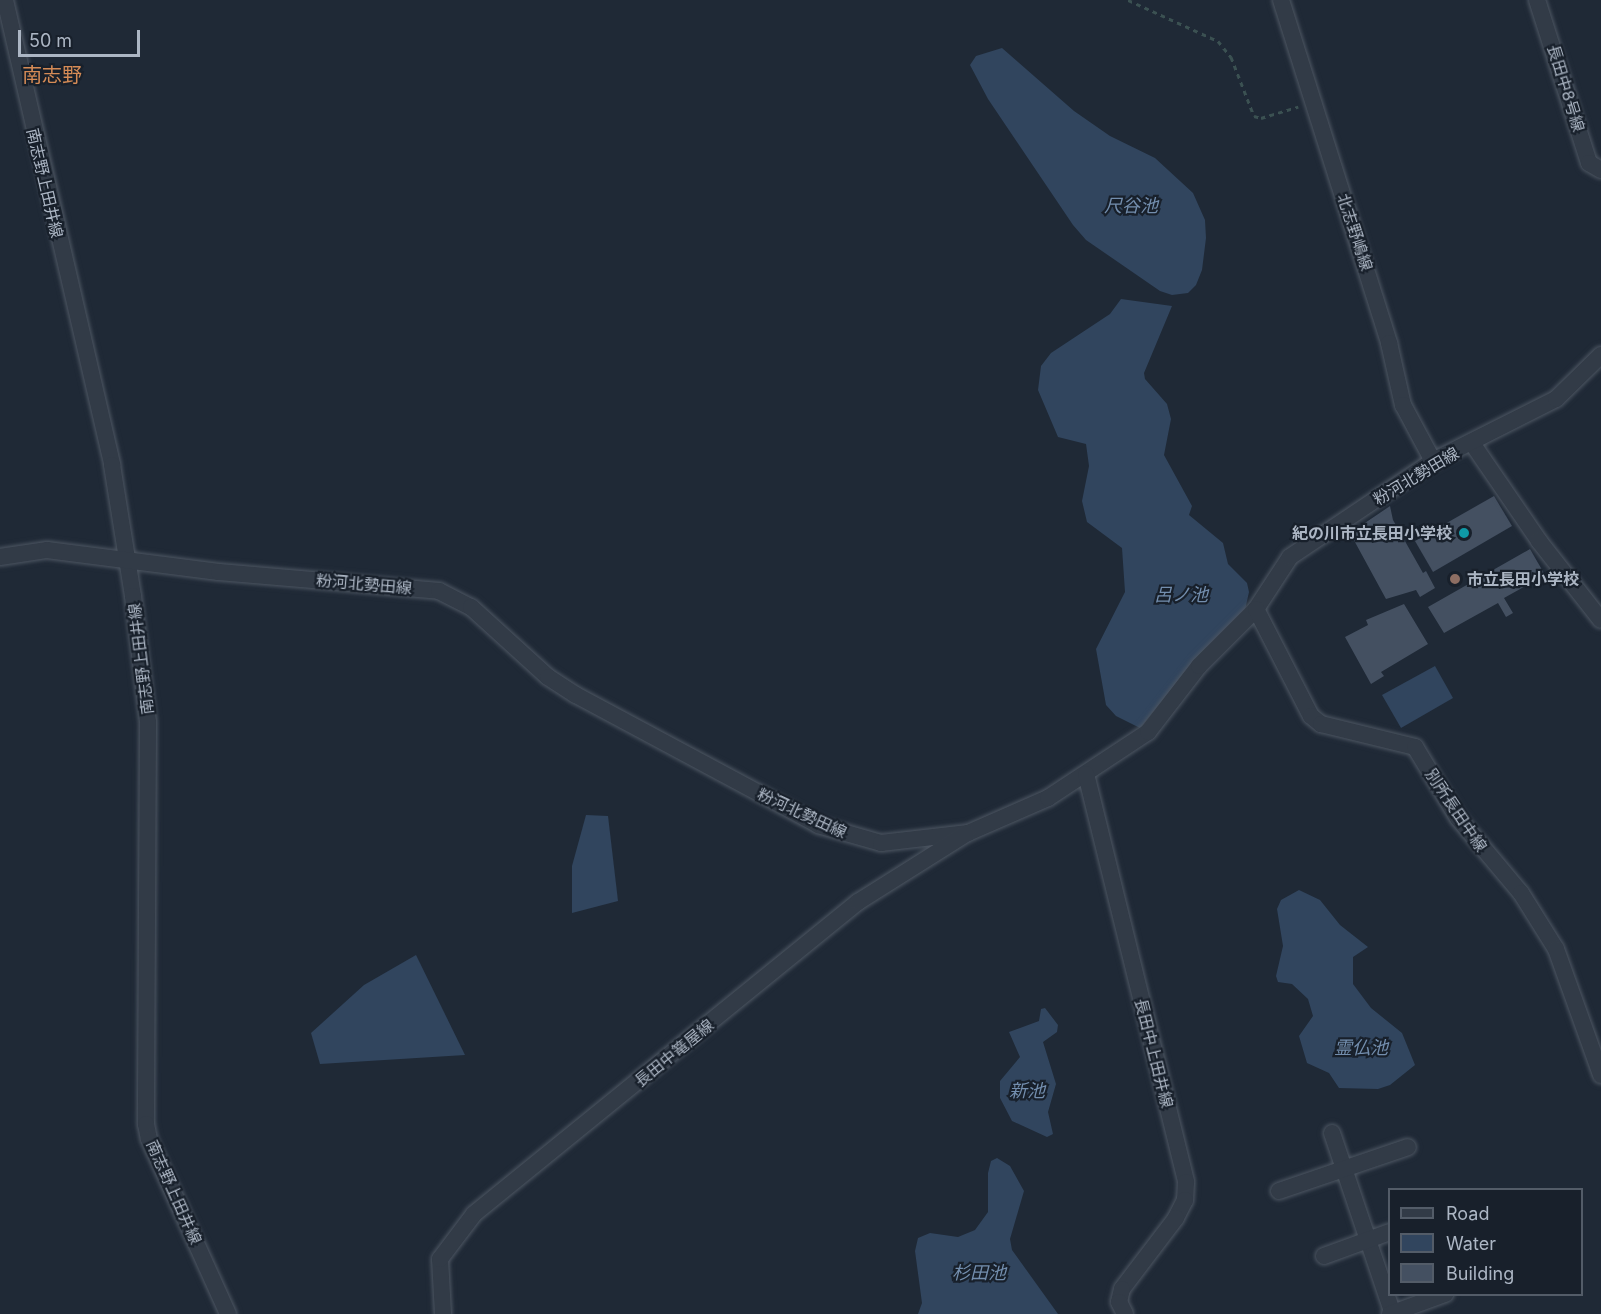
<!DOCTYPE html>
<meta charset="utf-8">
<style>
body{margin:0}
#map{position:relative;width:1601px;height:1314px;overflow:hidden;background:#1f2936;font-family:Inter,"Noto Sans JP",sans-serif}
div>[style]{position:absolute}
.water>*{inset:0;background:#31455e}
.building>*{inset:0;background:#445061}
.path>*{height:3px;margin-top:-1.5px;transform-origin:0;background:repeating-linear-gradient(90deg,#3b5152 0 4.5px,transparent 0 9px)}
.roads{filter:drop-shadow(0 0 2px #4d5662) drop-shadow(0 0 2px #4d5662)}
.minor>*{height:16px;margin:-8px;padding:0 8px;transform-origin:8px;border-radius:8px;background:#323b47}
.dots>*{width:16px;height:16px;translate:-50% -50%;box-sizing:border-box;border:3px solid #18202b;border-radius:50%}
span{translate:-50% -50%;white-space:nowrap;text-align:center;line-height:1.15;-webkit-text-stroke:4.5px #18202b;paint-order:stroke}
.street-label{font-size:16px;color:#acb6c4}
.poi-label{font-size:16px;color:#acb6c4;font-weight:700}
.right{translate:-100% -50%;text-align:right}
.left{translate:0 -50%;text-align:left}
.water-label{font-size:18px;color:#738eae;font-style:italic}
.quarter-label{font-size:20px;color:#d58b56}
.legend{position:absolute;left:1388px;top:1188px;width:195px;height:108px;box-sizing:border-box;background:#18202b;border:2px solid #535c68;margin:0;padding:8px 10px;list-style:none;font-size:18px;color:#acb6c4}
.legend li{display:flex;align-items:center;gap:12px;height:30px}
.legend b{width:30px;border:2px solid #535c68}
.scale{position:absolute;left:18px;top:30px;width:122px;height:27px;box-sizing:border-box;border:3px solid #acb6c4;border-top:0;padding-left:8px;font-size:18px;line-height:21px;white-space:nowrap;color:#acb6c4;-webkit-text-stroke:4px #18202b;paint-order:stroke}
</style>
<div id="map">
<div class="water">
<div style="clip-path:polygon(1002px 48px,1074px 111px,1110px 136px,1155px 158px,1193px 193px,1205px 220px,1206px 238px,1202px 270px,1196px 285px,1188px 293px,1172px 295px,1160px 291px,1086px 240px,1073px 225px,988px 99px,970px 65px,976px 56px)"></div>
<div style="clip-path:polygon(1121px 299px,1172px 306px,1144px 373px,1145px 379px,1167px 404px,1171px 419px,1164px 455px,1192px 506px,1189px 515px,1223px 543px,1228px 564px,1247px 583px,1249px 592px,1245px 610px,1199px 655px,1140px 728px,1116px 716px,1106px 705px,1096px 649px,1125px 592px,1122px 548px,1087px 522px,1082px 501px,1089px 466px,1086px 444px,1058px 437px,1038px 390px,1041px 366px,1051px 353px,1110px 314px)"></div>
<div style="clip-path:polygon(1435px 666px,1453px 698px,1401px 728px,1382px 695px)"></div>
<div style="clip-path:polygon(586px 815px,608px 816px,618px 901px,572px 913px,572px 866px)"></div>
<div style="clip-path:polygon(1299px 890px,1320px 900px,1340px 925px,1368px 947px,1353px 957px,1353px 984px,1371px 1008px,1402px 1033px,1415px 1065px,1390px 1085px,1378px 1089px,1339px 1088px,1329px 1073px,1307px 1063px,1299px 1036px,1313px 1016px,1308px 999px,1292px 984px,1278px 982px,1276px 976px,1283px 946px,1277px 909px,1281px 900px)"></div>
<div style="clip-path:polygon(416px 955px,465px 1055px,320px 1064px,311px 1033px,364px 985px)"></div>
<div style="clip-path:polygon(1045px 1008px,1058px 1025px,1057px 1032px,1043px 1042px,1056px 1084px,1048px 1112px,1053px 1134px,1047px 1137px,1012px 1121px,1000px 1098px,1000px 1081px,1020px 1057px,1009px 1032px,1039px 1021px,1041px 1009px)"></div>
<div style="clip-path:polygon(997px 1158px,1010px 1166px,1024px 1191px,1010px 1239px,1012px 1250px,1058px 1314px,918px 1314px,922px 1303px,915px 1251px,918px 1238px,930px 1233px,958px 1237px,975px 1230px,988px 1212px,988px 1173px,991px 1161px)"></div>
</div>
<div class="building">
<div style="clip-path:polygon(1494px 496px,1512px 526px,1433px 572px,1415px 541px)"></div>
<div style="clip-path:polygon(1390px 506px,1393px 520px,1423px 573px,1426px 571px,1435px 588px,1420px 597px,1416px 590px,1386px 599px,1350px 533px)"></div>
<div style="clip-path:polygon(1530px 549px,1545px 575px,1504px 598px,1513px 613px,1506px 617px,1498px 603px,1444px 633px,1428px 607px)"></div>
<div style="clip-path:polygon(1404px 604px,1428px 644px,1381px 672px,1384px 676px,1371px 684px,1345px 637px,1368px 625px,1366px 620px)"></div>
</div>
<div class="path">
<div style="left:1128px;top:0;width:99px;rotate:24.5deg"></div>
<div style="left:1218px;top:41px;width:21px;rotate:51deg"></div>
<div style="left:1231px;top:57px;width:63px;rotate:68.7deg"></div>
<div style="left:1254px;top:116px;width:7px;rotate:16deg"></div>
<div style="left:1261px;top:118px;width:39px;rotate:-17deg"></div>
</div>
<div class="roads">
<div class="minor">
<div style="left:5px;top:0;width:477px;rotate:77deg"></div>
<div style="left:112px;top:465px;width:133px;rotate:80.9deg"></div>
<div style="left:133px;top:596px;width:127px;rotate:83.2deg"></div>
<div style="left:148px;top:722px;width:402px;rotate:90.3deg"></div>
<div style="left:146px;top:1124px;width:15px;rotate:79deg"></div>
<div style="left:149px;top:1139px;width:192px;rotate:65.7deg"></div>
<div style="left:1281px;top:0;width:360px;rotate:72.5deg"></div>
<div style="left:1389px;top:343px;width:64px;rotate:77.3deg"></div>
<div style="left:1403px;top:405px;width:64px;rotate:61.8deg"></div>
<div style="left:1537px;top:0;width:171px;rotate:72.3deg"></div>
<div style="left:1589px;top:163px;width:14px;rotate:30deg"></div>
<div style="left:1472px;top:443px;width:119px;rotate:55.6deg"></div>
<div style="left:1539px;top:541px;width:100px;rotate:51.9deg"></div>
<div style="left:0;top:557px;width:48px;rotate:-8.5deg"></div>
<div style="left:47px;top:550px;width:173px;rotate:7.3deg"></div>
<div style="left:219px;top:572px;width:221px;rotate:4.9deg"></div>
<div style="left:439px;top:591px;width:36px;rotate:27deg"></div>
<div style="left:471px;top:607px;width:104px;rotate:42.3deg"></div>
<div style="left:548px;top:677px;width:33px;rotate:33deg"></div>
<div style="left:576px;top:695px;width:275px;rotate:28.2deg"></div>
<div style="left:818px;top:825px;width:66px;rotate:15.9deg"></div>
<div style="left:881px;top:843px;width:88px;rotate:-6.6deg"></div>
<div style="left:968px;top:833px;width:87px;rotate:-23.6deg"></div>
<div style="left:1048px;top:798px;width:120px;rotate:-33.4deg"></div>
<div style="left:1148px;top:732px;width:83px;rotate:-52.3deg"></div>
<div style="left:1199px;top:666px;width:81px;rotate:-45deg"></div>
<div style="left:1256px;top:609px;width:62px;rotate:-56.8deg"></div>
<div style="left:1290px;top:557px;width:172px;rotate:-33.9deg"></div>
<div style="left:1433px;top:461px;width:138px;rotate:-26.8deg"></div>
<div style="left:1556px;top:399px;width:63px;rotate:-44.4deg"></div>
<div style="left:1256px;top:609px;width:120px;rotate:62.8deg"></div>
<div style="left:1311px;top:716px;width:13px;rotate:39deg"></div>
<div style="left:1321px;top:724px;width:97px;rotate:13.7deg"></div>
<div style="left:1415px;top:747px;width:83px;rotate:58.8deg"></div>
<div style="left:1458px;top:818px;width:98px;rotate:50deg"></div>
<div style="left:1521px;top:893px;width:66px;rotate:58deg"></div>
<div style="left:1556px;top:949px;width:134px;rotate:70.3deg"></div>
<div style="left:1086px;top:774px;width:420px;rotate:76.2deg"></div>
<div style="left:1186px;top:1182px;width:18px;rotate:93deg"></div>
<div style="left:1185px;top:1200px;width:20px;rotate:117deg"></div>
<div style="left:1176px;top:1218px;width:89px;rotate:127.3deg"></div>
<div style="left:1122px;top:1289px;width:13px;rotate:103deg"></div>
<div style="left:1119px;top:1302px;width:13px;rotate:63deg"></div>
<div style="left:1332px;top:1133px;width:191px;rotate:71.4deg"></div>
<div style="left:1279px;top:1191px;width:136px;rotate:-18.8deg"></div>
<div style="left:1324px;top:1256px;width:70px;rotate:-20deg"></div>
<div style="left:443px;top:1314px;width:55px;rotate:-93.1deg"></div>
<div style="left:440px;top:1259px;width:56px;rotate:-52.9deg"></div>
<div style="left:474px;top:1214px;width:495px;rotate:-39.1deg"></div>
<div style="left:858px;top:902px;width:128px;rotate:-32.2deg"></div>
<div style="left:1390px;top:1314px;width:59px;rotate:-20deg"></div>
</div>
</div>
<div class="dots">
<div style="left:1464px;top:533px;background:#0f9aa8"></div>
<div style="left:1455px;top:579px;background:#8d6e63"></div>
</div>
<div class="street-label">
<span style="left:1566px;top:88px;rotate:73deg">長田中8号線</span>
<span style="left:45px;top:183px;rotate:77deg">南志野上田井線</span>
<span style="left:1355px;top:232px;rotate:72deg">北志野嶋線</span>
<span style="left:1416px;top:476px;rotate:-31deg">粉河北勢田線</span>
<span style="left:364px;top:584px;rotate:5deg">粉河北勢田線</span>
<span style="left:141px;top:659px;rotate:-97deg">南志野上田井線</span>
<span style="left:1456px;top:810px;rotate:56deg">別所長田中線</span>
<span style="left:802px;top:813px;rotate:25deg">粉河北勢田線</span>
<span style="left:674px;top:1053px;rotate:-39deg">長田中篭屋線</span>
<span style="left:1154px;top:1053px;rotate:76deg">長田中上田井線</span>
<span style="left:174px;top:1192px;rotate:66deg">南志野上田井線</span>
</div>
<div class="poi-label">
<span class="right" style="left:1452px;top:533px">紀の川市立長田小学校</span>
<span class="left" style="left:1467px;top:579px">市立長田小学校</span>
</div>
<div class="water-label">
<span style="left:1131px;top:206px">尺谷池</span>
<span style="left:1181px;top:595px">呂ノ池</span>
<span style="left:1361px;top:1048px">霊仏池</span>
<span style="left:1027px;top:1091px">新池</span>
<span style="left:979px;top:1273px">杉田池</span>
</div>
<div class="quarter-label">
<span style="left:52px;top:75px">南志野</span>
</div>
<ul class="legend">
<li><b style="height:8px;background:#323b47"></b>Road</li>
<li><b style="height:16px;background:#31455e"></b>Water</li>
<li><b style="height:16px;background:#445061"></b>Building</li>
</ul>
<div class="scale">50 m</div>
</div>
